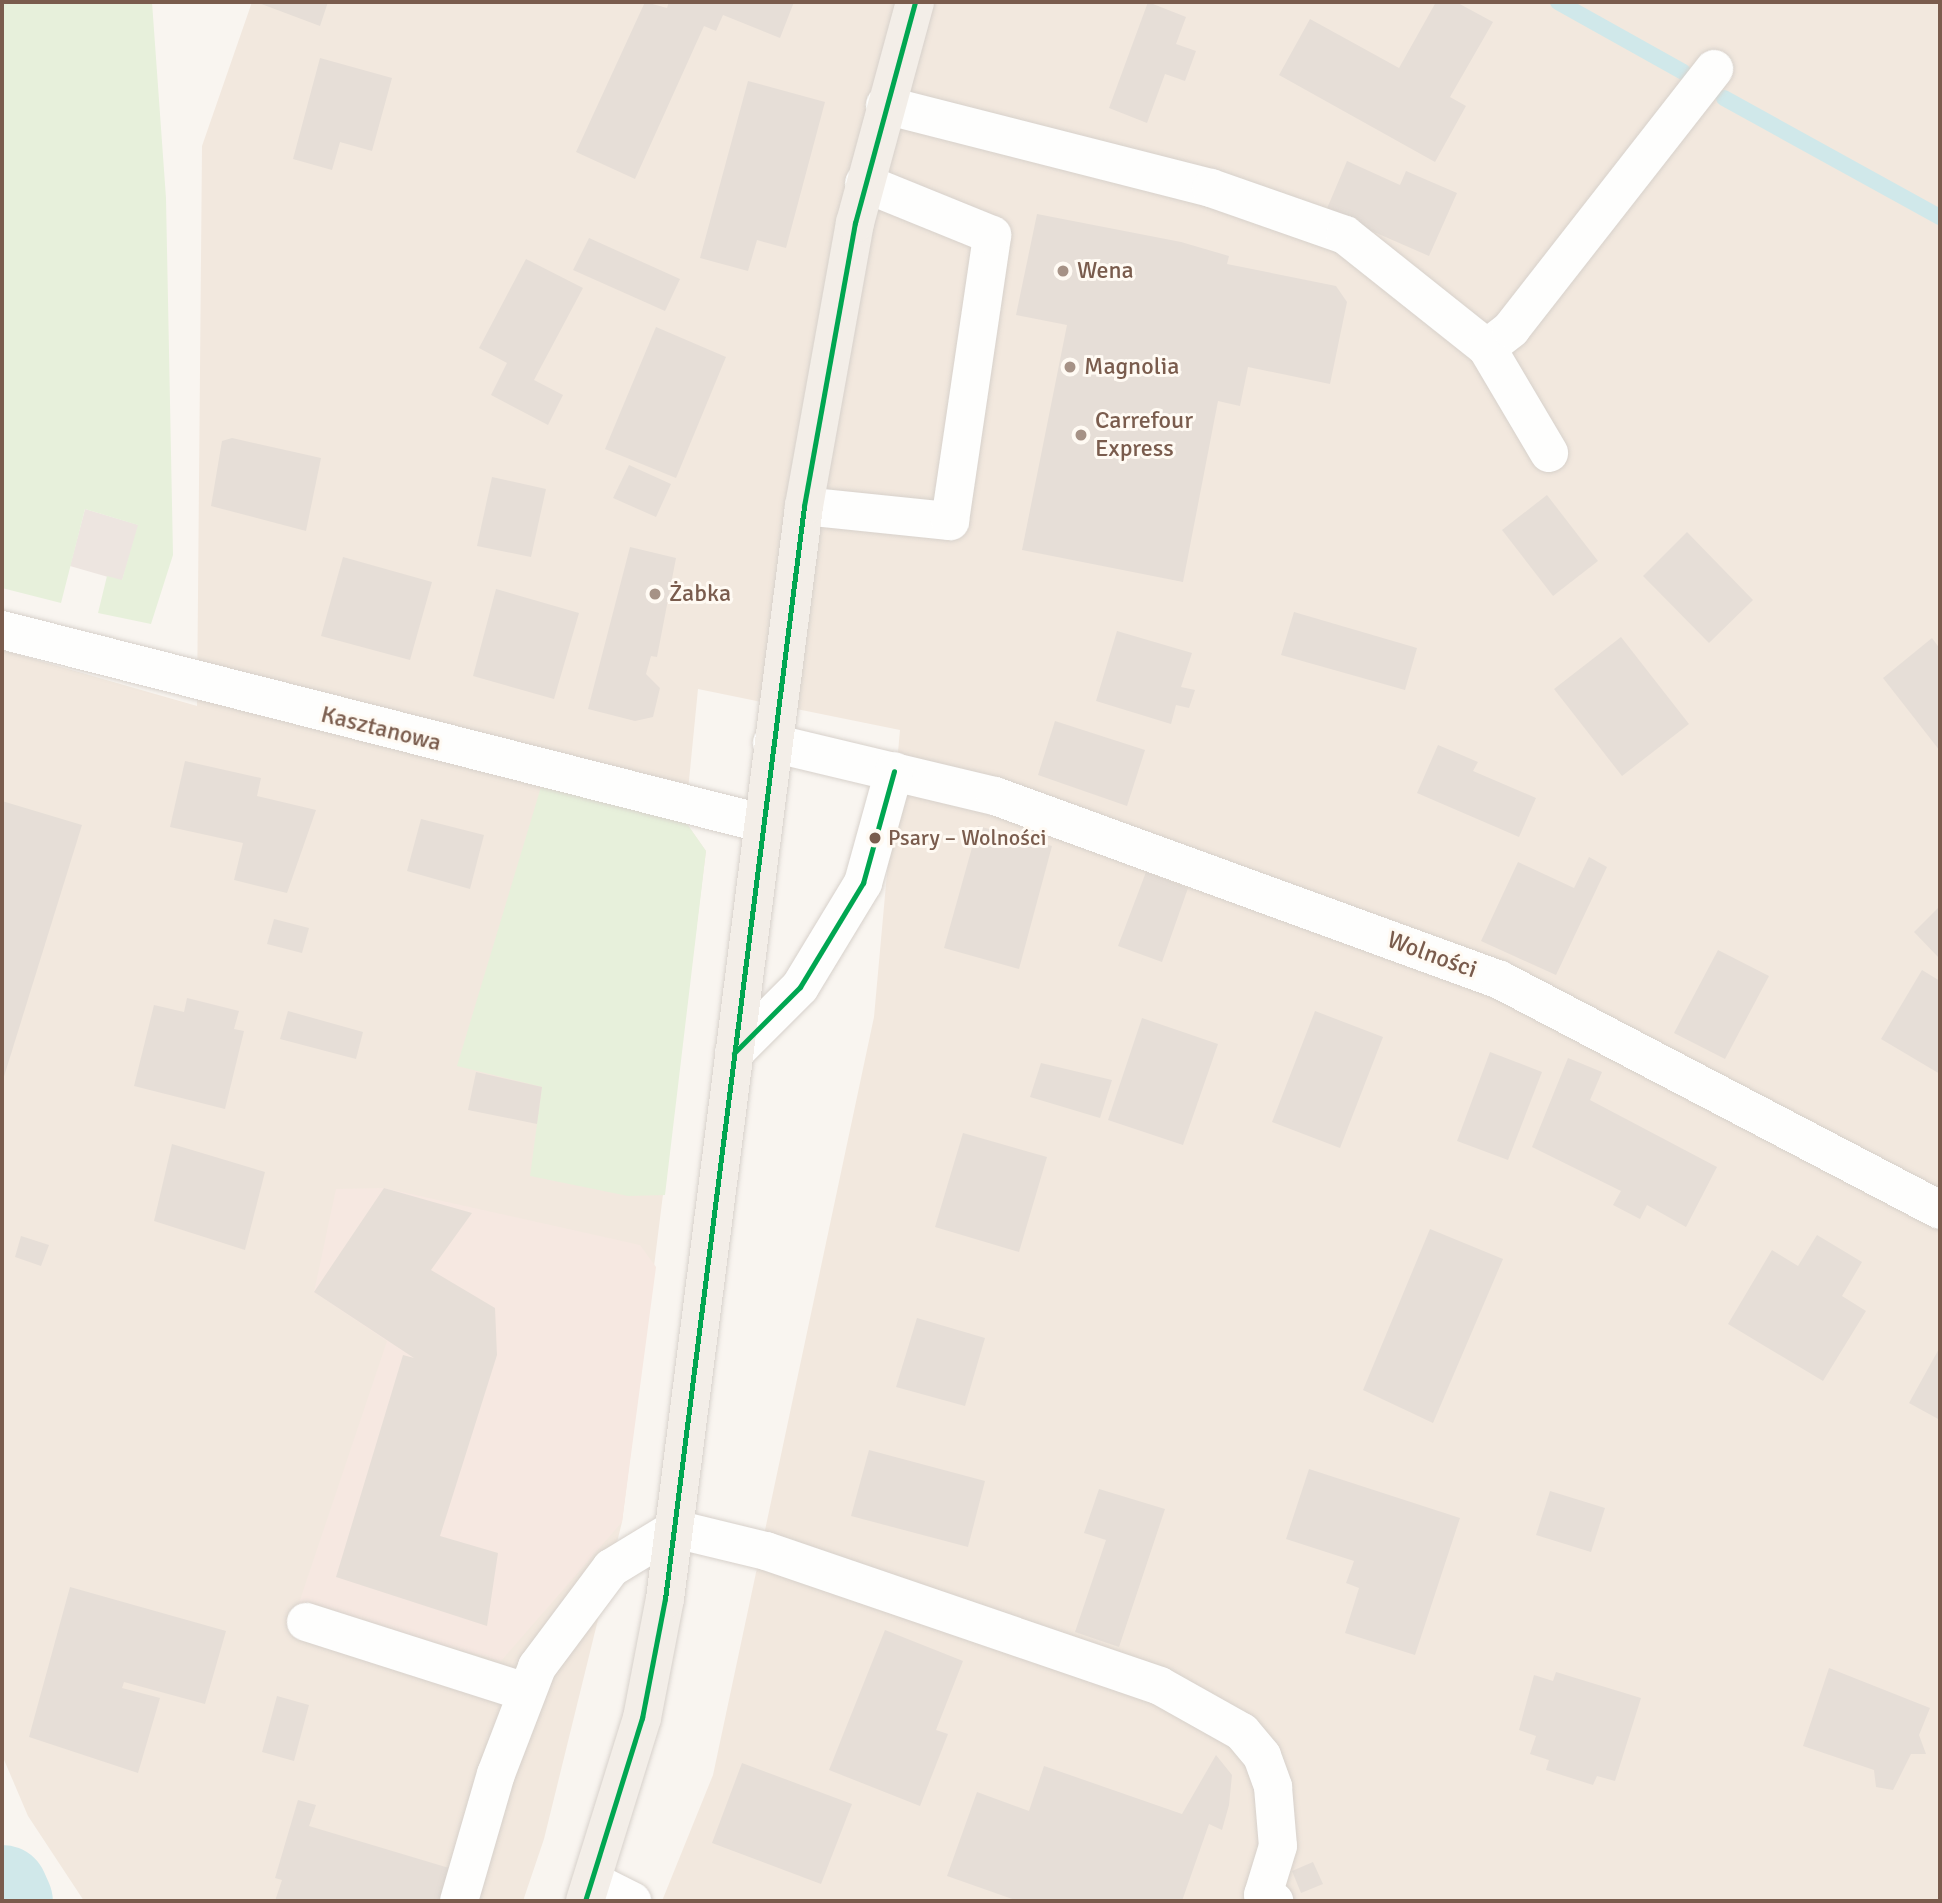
<!DOCTYPE html>
<meta charset="utf-8">
<style>
body{margin:0}
#map{position:relative;width:1942px;height:1903px;overflow:hidden;background:#f9f5f0;font-family:Signika,sans-serif}
div>[style]{position:absolute}
.residential>*{inset:0;background:#f2e8de}
.commercial>*{inset:0;background:#f6e8e1}
.industrial>*{inset:0;background:#ede5e0}
.green>*{inset:0;background:#e7f0db}
.stream>*{height:16px;margin:-8px;padding:0 8px;transform-origin:8px;border-radius:8px;background:#d0e8ea}
.river>*{height:91px;margin:-45.5px;padding:0 45.5px;transform-origin:45.5px;border-radius:45.5px;background:#d0e8ea}
.building>*{inset:0;background:#e6ded7}
.roads{filter:drop-shadow(0 0 2px #d7d1cb) drop-shadow(0 0 2px #d7d1cb)}
.minor>*{height:38px;margin:-19px;padding:0 19px;transform-origin:19px;border-radius:19px;background:#fefefd}
.major>*{height:38px;margin:-19px;padding:0 19px;transform-origin:19px;border-radius:19px;background:#f3eee8}
.bus-1>*{height:5px;margin:-2.5px;padding:0 2.5px;transform-origin:2.5px;border-radius:2.5px;background:#00a651}
.dots>*{width:19px;height:19px;translate:-50% -50%;box-sizing:border-box;border:4px solid #fffaf3;border-radius:50%}
span{translate:-50% -50%;white-space:nowrap;text-align:center;line-height:1.15;-webkit-text-stroke:6px #fffaf3;paint-order:stroke}
.bus-label{font-size:22px;color:#7a5c4d}
.left{translate:0 -50%;text-align:left}
.poi-label{font-size:24px;color:#7a5c4d}
.street-label{font-size:24px;color:#7a5c4d}
.frame{position:absolute;inset:0;border:4px solid #7a5c4d;pointer-events:none}
</style>
<div id="map">
<div class="residential">
<div style="clip-path:polygon(252px 2px,1940px 2px,1940px 1901px,662px 1901px,713px 1775px,874px 1017px,900px 730px,698px 689px,685px 821px,706px 851px,622px 1522px,544px 1839px,523px 1901px,84px 1901px,28px 1816px,2px 1755px,2px 650px,197px 706px,202px 146px)"></div>
</div>
<div class="commercial">
<div style="clip-path:polygon(384px 1188px,640px 1245px,656px 1267px,622px 1522px,501px 1661px,298px 1606px,387px 1341px,314px 1292px,336px 1189px)"></div>
</div>
<div class="industrial">
<div style="clip-path:polygon(85px 509px,139px 525px,122px 581px,70px 566px)"></div>
</div>
<div class="green">
<div style="clip-path:polygon(2px 2px,152px 2px,166px 198px,173px 555px,151px 624px,98px 613px,107px 576px,122px 580px,138px 525px,85px 509px,61px 603px,2px 588px)"></div>
<div style="clip-path:polygon(541px 787px,685px 821px,706px 851px,665px 1195px,628px 1196px,530px 1176px,542px 1087px,457px 1066px)"></div>
</div>
<div class="stream">
<div style="left:1558px;top:2px;width:143px;rotate:29.2deg"></div>
<div style="left:1724px;top:98px;width:247px;rotate:28.9deg"></div>
</div>
<div class="river">
<div style="left:2px;top:1890px;width:12px;rotate:66deg"></div>
</div>
<div class="building">
<div style="clip-path:polygon(256px 2px,328px 2px,320px 26px)"></div>
<div style="clip-path:polygon(645px 2px,667px 8px,669px 2px,794px 2px,780px 38px,723px 15px,716px 31px,704px 26px,635px 179px,576px 152px)"></div>
<div style="clip-path:polygon(1148px 2px,1186px 17px,1176px 44px,1196px 51px,1185px 81px,1165px 74px,1147px 123px,1109px 108px)"></div>
<div style="clip-path:polygon(1436px 2px,1456px 2px,1493px 22px,1450px 97px,1466px 106px,1435px 162px,1279px 75px,1310px 19px,1399px 68px)"></div>
<div style="clip-path:polygon(320px 58px,392px 78px,372px 151px,340px 142px,332px 170px,293px 159px)"></div>
<div style="clip-path:polygon(748px 81px,825px 102px,786px 248px,757px 240px,748px 271px,700px 258px)"></div>
<div style="clip-path:polygon(1347px 161px,1400px 185px,1406px 171px,1457px 193px,1429px 256px,1326px 211px)"></div>
<div style="clip-path:polygon(1037px 214px,1181px 242px,1229px 256px,1227px 264px,1336px 286px,1347px 302px,1330px 384px,1248px 367px,1240px 406px,1218px 401px,1183px 582px,1022px 550px,1067px 325px,1016px 315px)"></div>
<div style="clip-path:polygon(589px 238px,680px 279px,665px 311px,573px 270px)"></div>
<div style="clip-path:polygon(526px 259px,583px 288px,534px 380px,563px 395px,548px 425px,491px 395px,507px 363px,479px 348px)"></div>
<div style="clip-path:polygon(656px 327px,726px 357px,676px 478px,605px 449px)"></div>
<div style="clip-path:polygon(232px 438px,321px 458px,306px 531px,211px 506px,222px 441px)"></div>
<div style="clip-path:polygon(629px 465px,671px 484px,656px 517px,613px 498px)"></div>
<div style="clip-path:polygon(492px 477px,546px 489px,531px 557px,477px 546px)"></div>
<div style="clip-path:polygon(1547px 495px,1598px 561px,1553px 596px,1502px 530px)"></div>
<div style="clip-path:polygon(1687px 532px,1753px 600px,1709px 643px,1643px 576px)"></div>
<div style="clip-path:polygon(630px 547px,676px 558px,657px 657px,651px 656px,646px 674px,660px 688px,653px 717px,635px 721px,588px 709px)"></div>
<div style="clip-path:polygon(343px 557px,432px 582px,410px 660px,321px 636px)"></div>
<div style="clip-path:polygon(496px 589px,579px 613px,554px 699px,473px 676px)"></div>
<div style="clip-path:polygon(1294px 612px,1417px 648px,1405px 690px,1281px 655px)"></div>
<div style="clip-path:polygon(1117px 631px,1192px 653px,1181px 687px,1195px 690px,1189px 708px,1176px 705px,1171px 724px,1096px 701px)"></div>
<div style="clip-path:polygon(1621px 637px,1689px 724px,1622px 776px,1554px 689px)"></div>
<div style="clip-path:polygon(1932px 638px,1940px 649px,1940px 751px,1883px 678px)"></div>
<div style="clip-path:polygon(1055px 721px,1145px 750px,1127px 806px,1038px 775px)"></div>
<div style="clip-path:polygon(1438px 745px,1478px 762px,1473px 771px,1536px 798px,1519px 837px,1417px 793px)"></div>
<div style="clip-path:polygon(185px 761px,261px 778px,257px 796px,316px 810px,287px 893px,234px 880px,243px 843px,170px 827px)"></div>
<div style="clip-path:polygon(2px 801px,82px 825px,2px 1083px)"></div>
<div style="clip-path:polygon(421px 819px,484px 835px,470px 889px,407px 871px)"></div>
<div style="clip-path:polygon(978px 826px,1052px 846px,1019px 969px,944px 948px)"></div>
<div style="clip-path:polygon(1589px 857px,1607px 867px,1556px 975px,1481px 941px,1518px 862px,1574px 888px)"></div>
<div style="clip-path:polygon(1146px 872px,1188px 888px,1162px 962px,1118px 946px)"></div>
<div style="clip-path:polygon(1940px 906px,1940px 959px,1914px 932px)"></div>
<div style="clip-path:polygon(274px 919px,309px 928px,302px 953px,267px 944px)"></div>
<div style="clip-path:polygon(1718px 950px,1769px 976px,1725px 1059px,1674px 1033px)"></div>
<div style="clip-path:polygon(1922px 970px,1940px 981px,1940px 1074px,1881px 1039px)"></div>
<div style="clip-path:polygon(187px 998px,239px 1011px,234px 1029px,244px 1031px,225px 1109px,134px 1086px,154px 1005px,184px 1012px)"></div>
<div style="clip-path:polygon(288px 1011px,363px 1032px,356px 1059px,280px 1039px)"></div>
<div style="clip-path:polygon(1315px 1011px,1383px 1037px,1340px 1148px,1272px 1122px)"></div>
<div style="clip-path:polygon(1142px 1018px,1218px 1044px,1183px 1145px,1108px 1120px)"></div>
<div style="clip-path:polygon(1490px 1052px,1542px 1072px,1508px 1160px,1457px 1141px)"></div>
<div style="clip-path:polygon(1568px 1058px,1602px 1072px,1590px 1100px,1717px 1167px,1686px 1227px,1647px 1205px,1640px 1219px,1613px 1205px,1621px 1191px,1532px 1147px)"></div>
<div style="clip-path:polygon(1041px 1063px,1112px 1080px,1100px 1118px,1030px 1097px)"></div>
<div style="clip-path:polygon(476px 1072px,542px 1087px,537px 1124px,468px 1110px)"></div>
<div style="clip-path:polygon(963px 1133px,1047px 1157px,1019px 1252px,935px 1227px)"></div>
<div style="clip-path:polygon(172px 1144px,265px 1172px,245px 1250px,154px 1221px)"></div>
<div style="clip-path:polygon(384px 1188px,472px 1213px,431px 1270px,495px 1308px,497px 1355px,440px 1536px,498px 1553px,487px 1626px,336px 1577px,403px 1355px,414px 1358px,314px 1292px)"></div>
<div style="clip-path:polygon(1430px 1229px,1503px 1259px,1433px 1423px,1363px 1390px)"></div>
<div style="clip-path:polygon(1817px 1235px,1862px 1262px,1842px 1296px,1866px 1311px,1823px 1381px,1728px 1324px,1772px 1250px,1798px 1266px)"></div>
<div style="clip-path:polygon(21px 1236px,49px 1245px,41px 1266px,15px 1257px)"></div>
<div style="clip-path:polygon(917px 1318px,985px 1338px,965px 1406px,896px 1387px)"></div>
<div style="clip-path:polygon(1940px 1347px,1940px 1420px,1909px 1403px)"></div>
<div style="clip-path:polygon(869px 1450px,985px 1481px,968px 1547px,851px 1516px)"></div>
<div style="clip-path:polygon(1309px 1469px,1460px 1518px,1415px 1655px,1345px 1633px,1359px 1588px,1346px 1583px,1354px 1561px,1286px 1539px)"></div>
<div style="clip-path:polygon(1099px 1489px,1165px 1509px,1119px 1647px,1075px 1632px,1106px 1540px,1084px 1533px)"></div>
<div style="clip-path:polygon(1550px 1491px,1605px 1508px,1591px 1552px,1536px 1535px)"></div>
<div style="clip-path:polygon(70px 1587px,226px 1631px,205px 1704px,124px 1682px,122px 1688px,160px 1698px,138px 1773px,29px 1737px)"></div>
<div style="clip-path:polygon(885px 1630px,963px 1661px,936px 1730px,948px 1734px,920px 1806px,829px 1770px)"></div>
<div style="clip-path:polygon(1829px 1668px,1930px 1708px,1919px 1735px,1926px 1754px,1911px 1754px,1893px 1790px,1876px 1787px,1874px 1770px,1803px 1746px)"></div>
<div style="clip-path:polygon(1556px 1672px,1641px 1698px,1615px 1781px,1597px 1776px,1593px 1785px,1546px 1770px,1549px 1760px,1530px 1754px,1536px 1736px,1519px 1730px,1534px 1675px,1553px 1681px)"></div>
<div style="clip-path:polygon(277px 1696px,309px 1705px,294px 1761px,262px 1752px)"></div>
<div style="clip-path:polygon(1216px 1755px,1232px 1775px,1229px 1805px,1222px 1830px,1209px 1824px,1182px 1901px,1018px 1901px,947px 1876px,977px 1792px,1029px 1811px,1044px 1766px,1182px 1814px)"></div>
<div style="clip-path:polygon(742px 1763px,852px 1804px,821px 1884px,712px 1843px)"></div>
<div style="clip-path:polygon(298px 1800px,316px 1805px,309px 1826px,449px 1868px,439px 1901px,275px 1901px,282px 1880px,275px 1878px)"></div>
<div style="clip-path:polygon(1313px 1862px,1323px 1884px,1301px 1893px,1292px 1871px)"></div>
</div>
<div class="roads">
<div class="minor">
<div style="left:885px;top:105px;width:336px;rotate:14.3deg"></div>
<div style="left:1211px;top:188px;width:142px;rotate:19.3deg"></div>
<div style="left:1345px;top:235px;width:181px;rotate:38.5deg"></div>
<div style="left:1487px;top:348px;width:122px;rotate:59.4deg"></div>
<div style="left:1487px;top:348px;width:31px;rotate:-38deg"></div>
<div style="left:1511px;top:329px;width:330px;rotate:-52deg"></div>
<div style="left:804px;top:506px;width:147px;rotate:5.9deg"></div>
<div style="left:950px;top:521px;width:289px;rotate:-81.6deg"></div>
<div style="left:992px;top:235px;width:138px;rotate:-157.9deg"></div>
<div style="left:2px;top:630px;width:783px;rotate:14.27deg"></div>
<div style="left:772px;top:743px;width:229px;rotate:13.4deg"></div>
<div style="left:995px;top:796px;width:537px;rotate:20.02deg"></div>
<div style="left:1500px;top:980px;width:496px;rotate:27.6deg"></div>
<div style="left:734px;top:1053px;width:93px;rotate:-45deg"></div>
<div style="left:800px;top:987px;width:122px;rotate:-58.8deg"></div>
<div style="left:863px;top:883px;width:116px;rotate:-74.5deg"></div>
<div style="left:306px;top:1622px;width:230px;rotate:17.7deg"></div>
<div style="left:592px;top:1881px;width:45px;rotate:26.6deg"></div>
<div style="left:459px;top:1901px;width:132px;rotate:-73.8deg"></div>
<div style="left:496px;top:1774px;width:115px;rotate:-69deg"></div>
<div style="left:537px;top:1667px;width:124px;rotate:-53.2deg"></div>
<div style="left:611px;top:1568px;width:75px;rotate:-31.4deg"></div>
<div style="left:675px;top:1529px;width:94px;rotate:13.6deg"></div>
<div style="left:766px;top:1551px;width:416px;rotate:18.9deg"></div>
<div style="left:1160px;top:1686px;width:94px;rotate:29.3deg"></div>
<div style="left:1242px;top:1732px;width:31px;rotate:50deg"></div>
<div style="left:1262px;top:1756px;width:33px;rotate:70deg"></div>
<div style="left:1273px;top:1787px;width:59px;rotate:85.2deg"></div>
<div style="left:1278px;top:1846px;width:51px;rotate:107deg"></div>
<div style="left:1263px;top:1895px;width:13px;rotate:29deg"></div>
</div>
<div class="major">
<div style="left:585px;top:1901px;width:192px;rotate:-72.7deg"></div>
<div style="left:642px;top:1718px;width:121px;rotate:-79.1deg"></div>
<div style="left:665px;top:1599px;width:1102px;rotate:-82.75deg"></div>
<div style="left:804px;top:506px;width:288px;rotate:-79.8deg"></div>
<div style="left:855px;top:223px;width:229px;rotate:-74.8deg"></div>
</div>
</div>
<div class="bus-1">
<div style="left:734px;top:1053px;width:93px;rotate:-45deg"></div>
<div style="left:800px;top:987px;width:122px;rotate:-58.8deg"></div>
<div style="left:863px;top:883px;width:116px;rotate:-74.5deg"></div>
<div style="left:585px;top:1901px;width:192px;rotate:-72.7deg"></div>
<div style="left:642px;top:1718px;width:121px;rotate:-79.1deg"></div>
<div style="left:665px;top:1599px;width:1102px;rotate:-82.75deg"></div>
<div style="left:804px;top:506px;width:288px;rotate:-79.8deg"></div>
<div style="left:855px;top:223px;width:229px;rotate:-74.8deg"></div>
</div>
<div class="dots">
<div style="left:1063px;top:271px;background:#a69286"></div>
<div style="left:1070px;top:367px;background:#a69286"></div>
<div style="left:1081px;top:435px;background:#a69286"></div>
<div style="left:655px;top:594px;background:#a69286"></div>
<div style="left:875px;top:838px;background:#7a5c4d"></div>
</div>
<div class="bus-label">
<span class="left" style="left:888px;top:838px">Psary – Wolności</span>
</div>
<div class="poi-label">
<span class="left" style="left:1077px;top:271px">Wena</span>
<span class="left" style="left:1084px;top:367px">Magnolia</span>
<span class="left" style="left:1095px;top:435px">Carrefour<br>Express</span>
<span class="left" style="left:669px;top:594px">Żabka</span>
</div>
<div class="street-label">
<span style="left:381px;top:729px;rotate:14deg">Kasztanowa</span>
<span style="left:1432px;top:955px;rotate:20deg">Wolności</span>
</div>
<div class="frame"></div>
</div>
